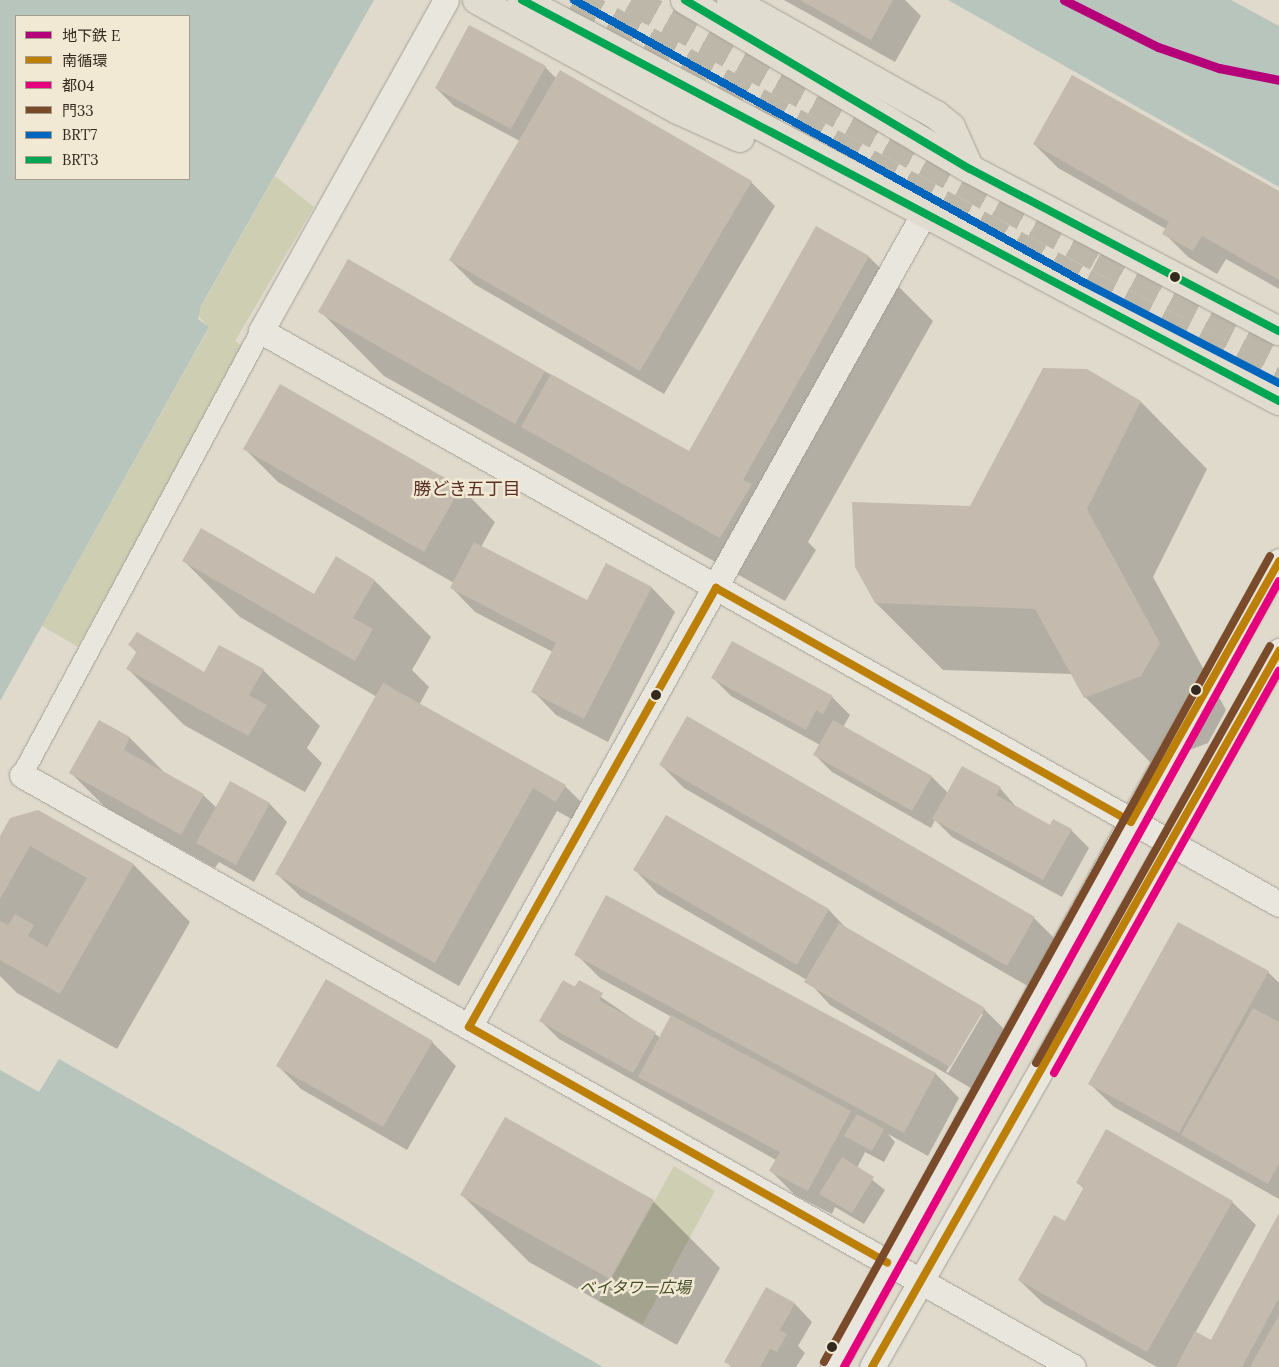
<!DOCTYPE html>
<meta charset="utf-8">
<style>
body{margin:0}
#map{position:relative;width:1279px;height:1367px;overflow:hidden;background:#e0dacd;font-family:Lora,"Noto Sans JP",serif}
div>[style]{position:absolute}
.green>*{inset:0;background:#ceceb2}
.water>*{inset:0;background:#b7c5bd}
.shadow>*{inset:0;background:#0003}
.building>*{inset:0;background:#c4baae}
.primary-tunnel>*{height:28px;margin-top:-14px;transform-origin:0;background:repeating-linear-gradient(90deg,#bdb7aa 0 28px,transparent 0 42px)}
.roads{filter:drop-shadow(0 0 1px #a5a096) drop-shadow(0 0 1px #a5a096)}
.minor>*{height:20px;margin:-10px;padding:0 10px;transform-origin:10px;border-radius:10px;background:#e9e6dd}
.tertiary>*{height:25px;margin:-12.5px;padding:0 12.5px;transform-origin:12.5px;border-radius:12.5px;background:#e9e6dd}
.primary>*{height:28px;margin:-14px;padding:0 14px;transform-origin:14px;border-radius:14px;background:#e0dcd0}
.bus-1>*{height:8px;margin:-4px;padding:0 4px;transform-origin:4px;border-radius:4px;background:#bc8009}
.bus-2>*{height:8px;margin:-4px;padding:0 4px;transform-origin:4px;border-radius:4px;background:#e5007d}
.bus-3>*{height:8px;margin:-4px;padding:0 4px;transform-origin:4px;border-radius:4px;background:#7a4b2a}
.bus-4>*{height:8px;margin:-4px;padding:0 4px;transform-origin:4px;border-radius:4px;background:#0065bd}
.bus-5>*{height:8px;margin:-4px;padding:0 4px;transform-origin:4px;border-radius:4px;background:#00a651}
.metro-1>*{height:9px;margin:-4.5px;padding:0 4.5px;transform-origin:4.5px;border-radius:4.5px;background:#b6007a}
.dots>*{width:14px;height:14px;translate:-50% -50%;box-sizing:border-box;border:2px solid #f1e9d4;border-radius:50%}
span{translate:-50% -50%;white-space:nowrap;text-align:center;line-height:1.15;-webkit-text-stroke:5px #f1e9d4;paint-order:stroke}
.park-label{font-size:16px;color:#444d29;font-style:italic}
.neighbourhood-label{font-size:18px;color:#5b3024}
.legend{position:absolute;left:15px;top:15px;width:175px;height:165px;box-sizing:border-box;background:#f1e9d4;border:1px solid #a59c8c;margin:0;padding:6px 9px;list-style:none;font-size:15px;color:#33291f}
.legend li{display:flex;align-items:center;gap:10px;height:25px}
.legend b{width:25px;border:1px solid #a59c8c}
</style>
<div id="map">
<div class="green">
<div style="clip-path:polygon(275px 176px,314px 207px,235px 341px,244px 347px,78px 647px,42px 626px,209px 328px,197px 314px)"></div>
<div style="clip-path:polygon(674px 1166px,715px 1191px,643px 1324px,599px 1301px)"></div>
</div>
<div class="water">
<div style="clip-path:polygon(evenodd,0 0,374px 0,201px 306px,198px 319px,209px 327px,0 701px,0 0,16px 16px,189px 16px,189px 179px,16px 179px,16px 16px)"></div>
<div style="clip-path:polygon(948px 0,1231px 0,1279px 26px,1279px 187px)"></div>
<div style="clip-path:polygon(59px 1059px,603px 1367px,0 1367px,0 1070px,39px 1092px)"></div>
</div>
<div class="shadow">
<div style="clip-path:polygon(784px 0,905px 0,921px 16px,895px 62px)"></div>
<div style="clip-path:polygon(545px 67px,557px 79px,751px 182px,775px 206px,664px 394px,474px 284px,450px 260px,520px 141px,454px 106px,436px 88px)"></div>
<div style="clip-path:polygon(1034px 144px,1279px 193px,1279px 289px,1226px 259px,1217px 274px,1188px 257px,1164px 233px,1166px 229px,1058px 168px)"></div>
<div style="clip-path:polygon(816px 228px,869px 257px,933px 321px,808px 542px,816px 550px,785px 601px,384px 376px,320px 311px,349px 261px,690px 453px)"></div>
<div style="clip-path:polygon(1087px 370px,1141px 402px,1207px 469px,1153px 577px,1226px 710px,1208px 743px,1152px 764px,1085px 697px,1072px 674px,943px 670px,876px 603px,971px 507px)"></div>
<div style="clip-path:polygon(280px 386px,461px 488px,495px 522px,481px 547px,587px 602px,607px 565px,652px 588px,675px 612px,608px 742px,556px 715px,533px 691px,553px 652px,475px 612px,452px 588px,454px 583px,278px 482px,244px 448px)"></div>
<div style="clip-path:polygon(184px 561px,314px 596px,375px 581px,431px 637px,412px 670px,429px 687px,419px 705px,565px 786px,589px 810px,581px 824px,557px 811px,459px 986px,301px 897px,277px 874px,377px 697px,240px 617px)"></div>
<div style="clip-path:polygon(130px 645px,204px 673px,263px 670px,320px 726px,307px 748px,322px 763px,305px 792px,184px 725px,127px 668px,137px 653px)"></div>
<div style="clip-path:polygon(713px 678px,832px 697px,850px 715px,843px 727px,932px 777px,948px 793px,1000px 788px,1017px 808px,1050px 827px,1071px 830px,1089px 848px,1062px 897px,952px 837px,935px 820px,931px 828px,832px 772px,814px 754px,820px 745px,731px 696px)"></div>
<div style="clip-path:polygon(100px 722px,130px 738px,164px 772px,203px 795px,217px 808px,231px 783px,270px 804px,287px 822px,254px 882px,219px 862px,215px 868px,105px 807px,71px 773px)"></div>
<div style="clip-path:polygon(660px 764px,1034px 918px,1058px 942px,1031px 988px,684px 788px)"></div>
<div style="clip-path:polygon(38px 811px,134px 865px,190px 922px,117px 1049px,17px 993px,0 976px,0 838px)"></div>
<div style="clip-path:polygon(evenodd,666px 816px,829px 910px,847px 929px,984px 1009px,1008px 1033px,974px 1090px,830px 1005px,807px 980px,658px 894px,635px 870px,666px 816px,980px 1014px,983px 1014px,948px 1073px,946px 1072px,980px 1014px)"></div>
<div style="clip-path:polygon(607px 897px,936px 1074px,959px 1098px,928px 1156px,888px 1134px,895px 1142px,884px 1162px,865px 1152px,857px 1168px,885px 1190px,864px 1224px,835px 1207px,832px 1214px,795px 1195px,771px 1171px,776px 1160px,559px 1039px,541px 1021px,579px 982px,661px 1038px,672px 1017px,600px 978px,576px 954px)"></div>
<div style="clip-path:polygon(1268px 972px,1279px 983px,1279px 1199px,1114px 1107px,1090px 1084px)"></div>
<div style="clip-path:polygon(327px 981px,432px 1042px,456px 1066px,407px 1150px,301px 1089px,277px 1065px)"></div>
<div style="clip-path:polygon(1077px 1182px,1232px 1202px,1256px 1225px,1195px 1333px,1212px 1342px,1279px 1216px,1279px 1367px,1157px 1367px,1043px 1303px,1019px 1280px,1065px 1223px,1084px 1189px)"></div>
<div style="clip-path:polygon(462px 1195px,653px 1201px,720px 1268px,677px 1345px,529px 1262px)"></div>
<div style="clip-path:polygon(767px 1289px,795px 1304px,812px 1322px,798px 1346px,805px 1353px,796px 1367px,731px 1367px,726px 1361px)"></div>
</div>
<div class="building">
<div style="clip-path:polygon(800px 0,893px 0,871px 40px)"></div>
<div style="clip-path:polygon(469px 25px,546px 66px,511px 129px,435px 88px)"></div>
<div style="clip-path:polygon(560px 70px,752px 181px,640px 371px,449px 260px)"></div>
<div style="clip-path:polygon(1072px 75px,1279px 191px,1279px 280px,1202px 236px,1193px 251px,1162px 234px,1169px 222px,1033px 144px)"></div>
<div style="clip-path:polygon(816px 226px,869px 256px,743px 480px,752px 484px,720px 538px,521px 427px,551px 374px,689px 451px)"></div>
<div style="clip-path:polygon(348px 259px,545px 371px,515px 424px,318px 312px)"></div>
<div style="clip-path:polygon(1043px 368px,1087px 369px,1141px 401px,1087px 509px,1160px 643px,1141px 676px,1084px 698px,1035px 609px,875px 603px,855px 567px,852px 502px,970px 506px)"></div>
<div style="clip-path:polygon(280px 384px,461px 487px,424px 552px,243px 449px)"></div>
<div style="clip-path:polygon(201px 528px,314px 594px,336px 556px,375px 580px,353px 618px,373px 629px,355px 661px,182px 561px)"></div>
<div style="clip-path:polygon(474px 542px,587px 600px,606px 563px,652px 587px,584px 719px,531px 692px,556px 643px,450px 588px)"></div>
<div style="clip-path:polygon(137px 632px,204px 672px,219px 645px,264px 669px,249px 695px,267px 705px,248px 736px,126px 669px,137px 651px,128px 645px)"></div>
<div style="clip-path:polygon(732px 641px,833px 696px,823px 714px,816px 710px,806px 730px,711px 678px)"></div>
<div style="clip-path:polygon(383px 683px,566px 785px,556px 802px,533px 788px,435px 963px,275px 874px)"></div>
<div style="clip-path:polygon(687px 716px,1035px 917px,1007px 966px,659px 765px)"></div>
<div style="clip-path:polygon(99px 720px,130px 737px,124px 750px,204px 794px,181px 835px,69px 773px)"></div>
<div style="clip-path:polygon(833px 720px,932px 776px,912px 811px,813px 755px)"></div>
<div style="clip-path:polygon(962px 766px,1001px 787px,996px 795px,1050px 825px,1053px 819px,1072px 829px,1043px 880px,932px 819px)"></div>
<div style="clip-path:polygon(230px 781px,270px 803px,236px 865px,196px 843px)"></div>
<div style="clip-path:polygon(38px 810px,134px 864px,60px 994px,0 960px,0 921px,8px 925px,15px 914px,34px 925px,28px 936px,47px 947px,87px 878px,30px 846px,0 899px,0 836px,10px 818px)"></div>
<div style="clip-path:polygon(666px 815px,829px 909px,797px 965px,633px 870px)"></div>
<div style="clip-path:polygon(606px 895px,936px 1073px,904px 1133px,574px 955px)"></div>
<div style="clip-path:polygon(1178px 922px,1269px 971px,1179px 1133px,1088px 1084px)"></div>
<div style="clip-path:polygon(839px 923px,985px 1008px,950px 1067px,804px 982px)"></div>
<div style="clip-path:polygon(326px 979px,433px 1041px,383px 1127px,276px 1066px)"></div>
<div style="clip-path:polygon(563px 980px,575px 987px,579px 980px,603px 993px,599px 1000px,656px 1032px,633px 1073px,539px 1021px)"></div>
<div style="clip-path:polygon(1253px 1008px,1279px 1022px,1279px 1164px,1268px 1184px,1181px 1135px)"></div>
<div style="clip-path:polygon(671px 1015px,851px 1111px,808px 1191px,769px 1171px,780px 1152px,638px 1077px)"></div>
<div style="clip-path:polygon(857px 1114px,884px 1129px,872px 1151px,844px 1136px)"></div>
<div style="clip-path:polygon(505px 1117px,654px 1200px,610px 1279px,460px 1195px)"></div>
<div style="clip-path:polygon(1106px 1129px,1233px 1201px,1147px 1352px,1018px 1280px,1054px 1215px,1065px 1221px,1084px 1187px,1076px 1183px)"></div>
<div style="clip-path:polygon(842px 1157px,874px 1177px,852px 1213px,819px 1194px)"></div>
<div style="clip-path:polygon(1279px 1213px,1279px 1298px,1242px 1367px,1176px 1367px,1195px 1331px,1211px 1340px)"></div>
<div style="clip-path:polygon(766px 1287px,795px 1303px,780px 1330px,787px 1334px,777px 1352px,770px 1349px,760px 1367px,733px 1367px,724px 1362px)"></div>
<div style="clip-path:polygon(1279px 1315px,1279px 1367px,1250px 1367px)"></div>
</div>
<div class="primary-tunnel">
<div style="left:574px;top:0;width:584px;rotate:28.98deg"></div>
<div style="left:1085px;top:283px;width:218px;rotate:27.3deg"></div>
<div style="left:631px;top:0;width:534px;rotate:28.92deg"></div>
<div style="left:1098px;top:258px;width:204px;rotate:27.4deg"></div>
</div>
<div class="roads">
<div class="minor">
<div style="left:22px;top:775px;width:504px;rotate:-61.71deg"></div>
</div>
<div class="tertiary">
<div style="left:446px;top:0;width:379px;rotate:119.2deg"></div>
<div style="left:261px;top:331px;width:1168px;rotate:29.37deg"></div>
<div style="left:22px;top:775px;width:1206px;rotate:29.39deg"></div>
<div style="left:469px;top:1027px;width:920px;rotate:-60.79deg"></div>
<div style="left:833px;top:1367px;width:621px;rotate:-61.33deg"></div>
<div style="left:1131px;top:822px;width:300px;rotate:-60.4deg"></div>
<div style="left:872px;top:1367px;width:824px;rotate:-60.38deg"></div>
</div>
<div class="primary">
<div style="left:477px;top:0;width:229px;rotate:28.7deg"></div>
<div style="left:678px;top:110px;width:68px;rotate:24.3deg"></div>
<div style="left:522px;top:0;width:857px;rotate:27.91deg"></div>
<div style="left:685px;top:0;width:331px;rotate:30.7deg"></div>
<div style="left:970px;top:169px;width:349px;rotate:27.7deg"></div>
<div style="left:731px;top:0;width:235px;rotate:29.3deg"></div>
<div style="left:936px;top:115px;width:19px;rotate:39deg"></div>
<div style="left:951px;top:127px;width:46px;rotate:65.7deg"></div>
</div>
</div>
<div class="bus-1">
<div style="left:716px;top:588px;width:476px;rotate:29.4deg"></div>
<div style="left:1131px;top:822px;width:300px;rotate:-60.4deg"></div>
<div style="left:469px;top:1027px;width:504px;rotate:-60.64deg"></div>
<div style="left:469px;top:1027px;width:480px;rotate:29.4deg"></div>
<div style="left:872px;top:1367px;width:824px;rotate:-60.38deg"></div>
</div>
<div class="bus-2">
<div style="left:1054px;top:1073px;width:461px;rotate:-60.8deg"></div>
<div style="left:844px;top:1367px;width:898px;rotate:-61.04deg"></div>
</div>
<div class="bus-3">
<div style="left:1036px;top:1063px;width:478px;rotate:-60.7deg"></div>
<div style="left:824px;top:1362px;width:921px;rotate:-61.04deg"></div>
</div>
<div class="bus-4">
<div style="left:574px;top:0;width:584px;rotate:28.98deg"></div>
<div style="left:1085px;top:283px;width:218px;rotate:27.3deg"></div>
</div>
<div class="bus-5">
<div style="left:522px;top:0;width:857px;rotate:27.91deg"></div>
<div style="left:685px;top:0;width:331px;rotate:30.7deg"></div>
<div style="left:970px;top:169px;width:349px;rotate:27.7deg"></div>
</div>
<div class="metro-1">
<div style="left:1064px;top:0;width:105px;rotate:26.6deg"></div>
<div style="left:1158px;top:47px;width:65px;rotate:19deg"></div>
<div style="left:1219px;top:68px;width:61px;rotate:11.3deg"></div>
</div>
<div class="dots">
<div style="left:1175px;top:277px;background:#33291f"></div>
<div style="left:1196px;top:690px;background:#33291f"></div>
<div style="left:656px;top:695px;background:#33291f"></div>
<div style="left:832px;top:1347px;background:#33291f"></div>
</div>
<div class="park-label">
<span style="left:635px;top:1287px">ベイタワー広場</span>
</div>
<div class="neighbourhood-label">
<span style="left:467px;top:489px">勝どき五丁目</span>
</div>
<ul class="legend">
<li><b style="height:6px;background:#b6007a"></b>地下鉄 E</li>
<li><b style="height:6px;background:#bc8009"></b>南循環</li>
<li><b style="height:6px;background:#e5007d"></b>都04</li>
<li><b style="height:6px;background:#7a4b2a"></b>門33</li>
<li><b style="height:6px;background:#0065bd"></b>BRT7</li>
<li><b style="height:6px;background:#00a651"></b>BRT3</li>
</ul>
</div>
